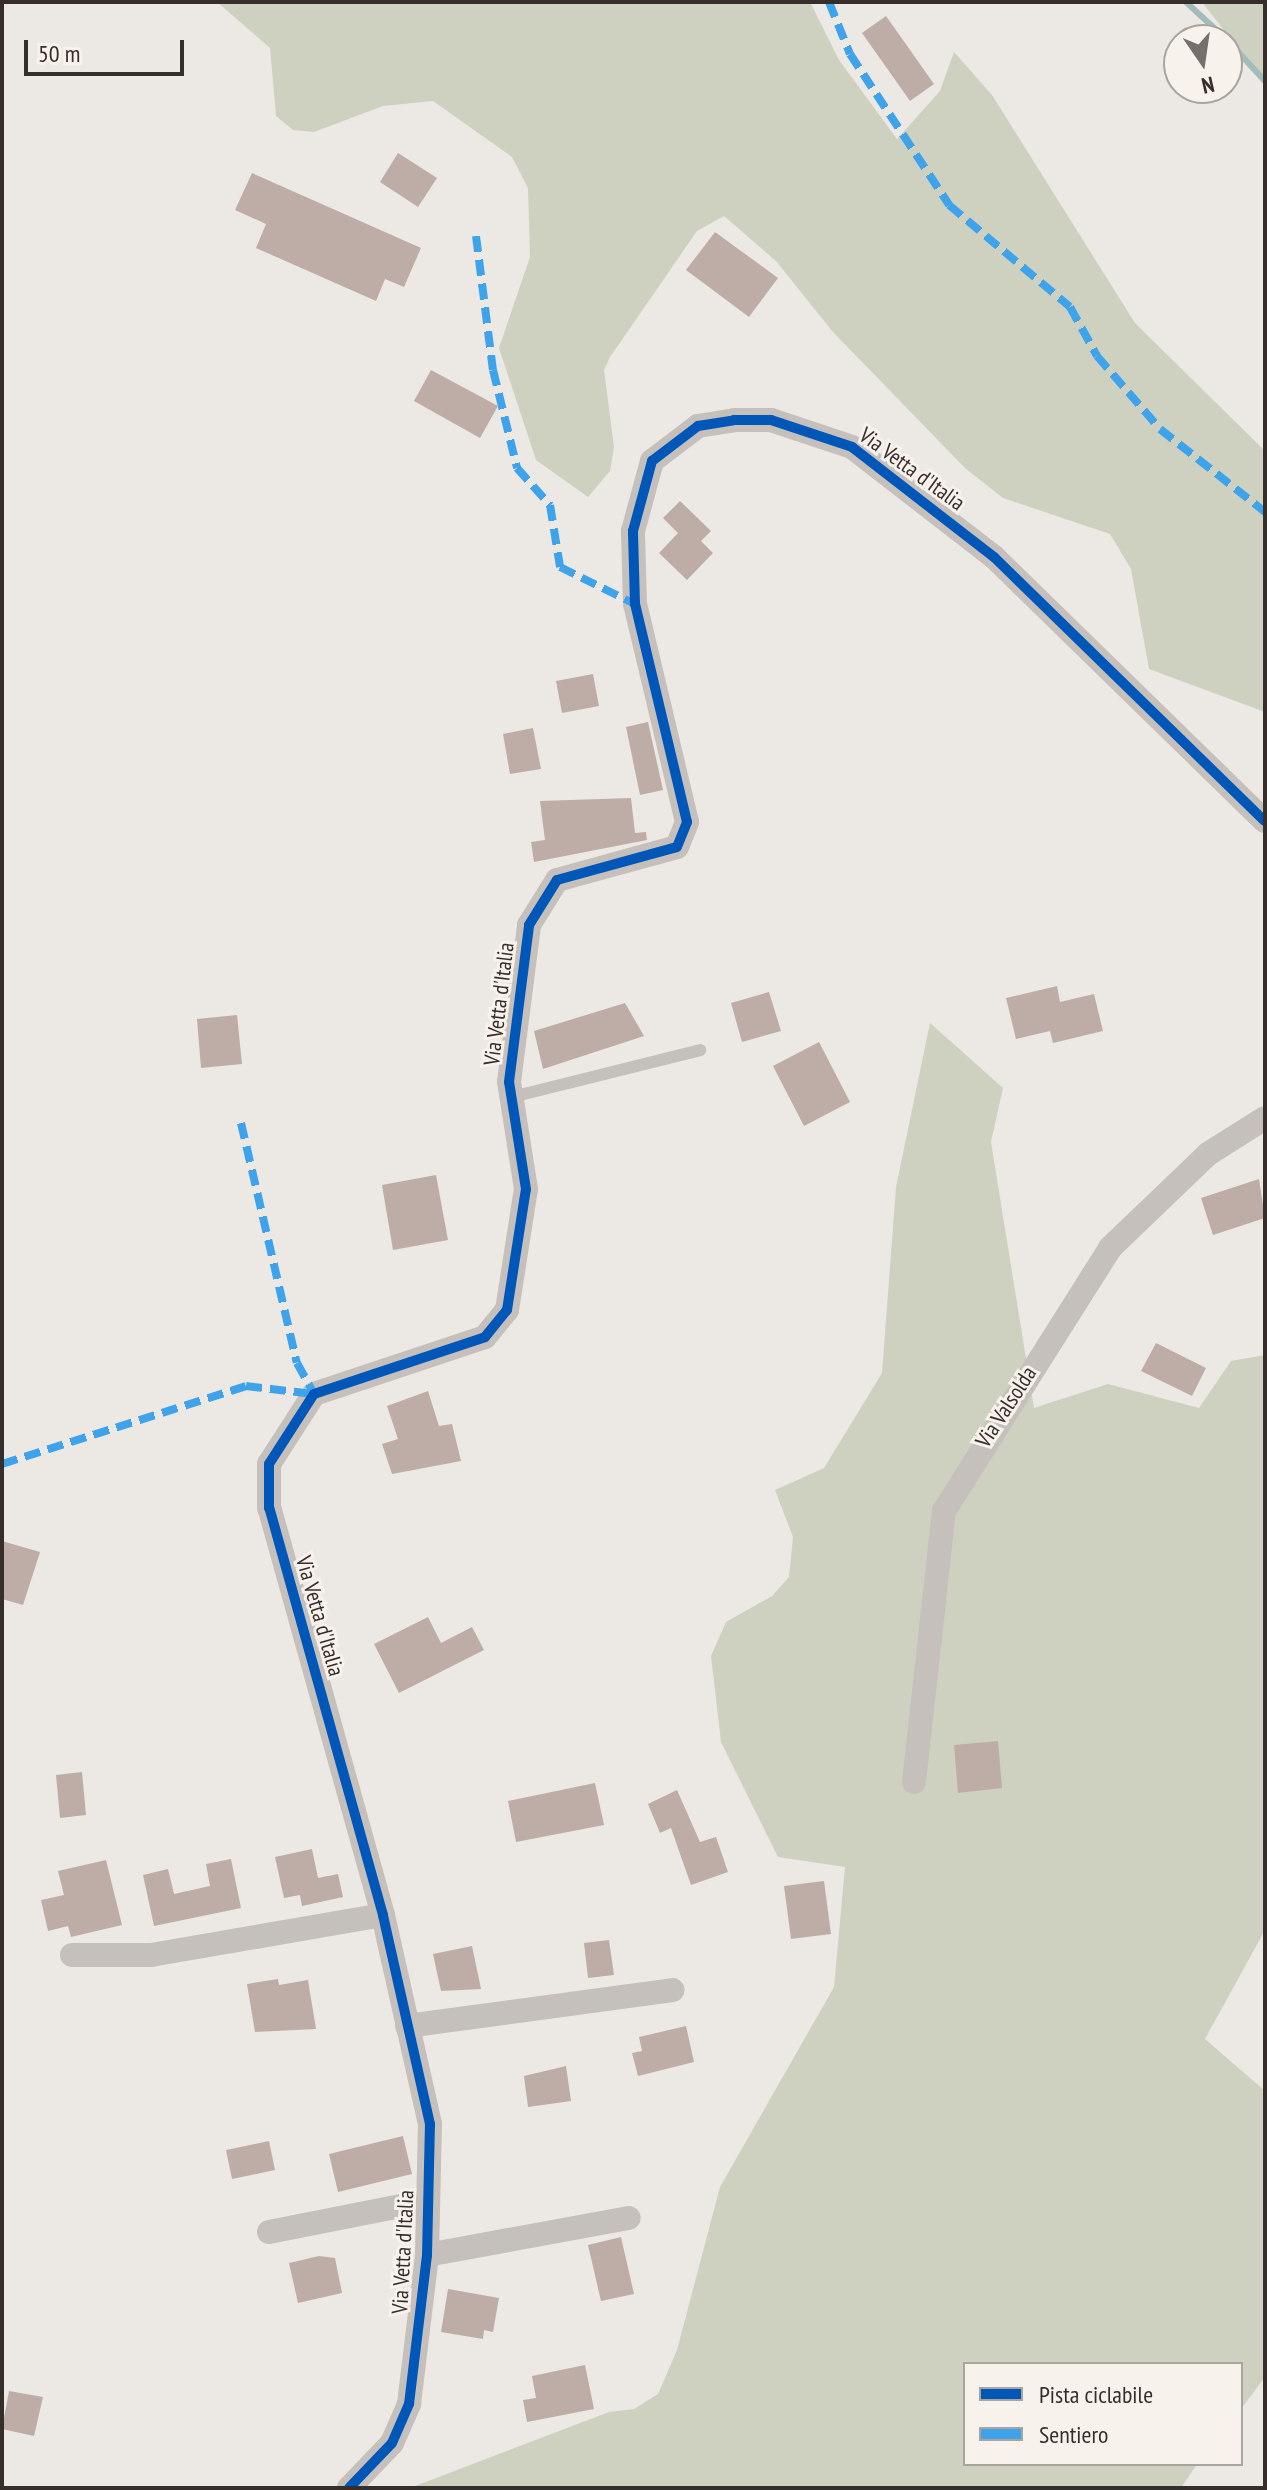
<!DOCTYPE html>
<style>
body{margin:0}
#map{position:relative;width:1267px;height:2490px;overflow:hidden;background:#ece8e4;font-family:"PT Sans Narrow",sans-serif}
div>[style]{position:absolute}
.green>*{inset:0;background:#ced1bf}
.stream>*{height:6px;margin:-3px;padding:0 3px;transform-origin:3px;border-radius:3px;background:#a2bcbb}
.building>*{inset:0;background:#beada7}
.lane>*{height:12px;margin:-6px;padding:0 6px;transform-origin:6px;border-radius:6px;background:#c6c0bc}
.street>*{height:24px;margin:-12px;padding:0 12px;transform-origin:12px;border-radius:12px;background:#c6c0bc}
.quiet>*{height:8px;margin-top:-4px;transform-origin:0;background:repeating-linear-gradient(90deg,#3fa3eb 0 16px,transparent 0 24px)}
.cycleway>*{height:10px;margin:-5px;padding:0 5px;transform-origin:5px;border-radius:5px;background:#0057b8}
span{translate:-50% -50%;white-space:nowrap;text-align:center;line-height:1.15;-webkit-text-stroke:6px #f8f2ec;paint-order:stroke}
.street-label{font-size:22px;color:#362e2b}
.frame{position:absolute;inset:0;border:4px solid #362e2b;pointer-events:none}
.legend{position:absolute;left:963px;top:2362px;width:280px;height:104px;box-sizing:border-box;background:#f8f2ec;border:2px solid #aaa49f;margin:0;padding:10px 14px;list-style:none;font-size:24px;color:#362e2b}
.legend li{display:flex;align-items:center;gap:16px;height:40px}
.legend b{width:40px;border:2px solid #aaa49f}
.north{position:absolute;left:1163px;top:24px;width:80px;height:80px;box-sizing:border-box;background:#f8f2ec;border:2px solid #aaa49f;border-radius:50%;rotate:167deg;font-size:22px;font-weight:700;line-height:32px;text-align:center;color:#362e2b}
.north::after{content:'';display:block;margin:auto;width:28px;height:36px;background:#766f6c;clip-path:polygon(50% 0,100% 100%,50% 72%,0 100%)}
.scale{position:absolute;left:24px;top:40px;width:160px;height:36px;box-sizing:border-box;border:4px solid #362e2b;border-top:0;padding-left:10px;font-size:24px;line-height:28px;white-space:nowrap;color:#362e2b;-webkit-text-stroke:6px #f8f2ec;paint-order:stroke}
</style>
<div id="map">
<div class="green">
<div style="clip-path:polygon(217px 2px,810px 2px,839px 60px,897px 139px,940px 91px,954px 52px,992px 95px,1135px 323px,1265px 451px,1265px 712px,1149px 669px,1131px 569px,1110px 534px,1003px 498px,965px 468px,833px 332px,776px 261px,724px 216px,697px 231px,610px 357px,604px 370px,614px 447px,610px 471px,588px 497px,536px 460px,499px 348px,530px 257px,528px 188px,512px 157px,433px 101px,383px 106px,314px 132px,293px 130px,276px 116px,270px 48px)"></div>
<div style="clip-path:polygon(1202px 2px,1265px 2px,1265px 83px)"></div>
<div style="clip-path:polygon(930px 1023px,1003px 1088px,991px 1142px,1034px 1408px,1108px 1384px,1199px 1408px,1231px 1361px,1265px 1355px,1265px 1930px,1205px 2039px,1265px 2091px,1265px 2377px,1241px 2409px,1241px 2364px,965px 2364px,965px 2464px,1197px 2464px,1181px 2488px,410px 2488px,609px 2412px,634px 2409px,658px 2394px,677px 2350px,720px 2187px,834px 1987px,845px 1867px,778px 1857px,721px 1742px,711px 1656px,726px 1622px,772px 1596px,789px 1577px,793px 1537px,775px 1490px,824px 1468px,882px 1373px,896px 1187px)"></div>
</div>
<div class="stream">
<div style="left:1186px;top:2px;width:56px;rotate:42.8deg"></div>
<div style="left:1227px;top:40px;width:56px;rotate:47.2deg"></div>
</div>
<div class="building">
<div style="clip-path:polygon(886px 16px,934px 84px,910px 101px,862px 33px)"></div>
<div style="clip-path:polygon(398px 153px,437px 178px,418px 207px,380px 182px)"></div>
<div style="clip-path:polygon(252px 173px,421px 248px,404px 287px,385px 279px,376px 301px,256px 248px,266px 224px,235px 210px)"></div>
<div style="clip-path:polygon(715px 232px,778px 278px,749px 317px,686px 270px)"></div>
<div style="clip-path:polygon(431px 370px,498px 406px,480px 438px,414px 401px)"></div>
<div style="clip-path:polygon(680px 501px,711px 531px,701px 541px,713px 553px,687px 580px,659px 553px,678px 533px,663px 518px)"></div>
<div style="clip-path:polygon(593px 674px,599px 706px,562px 713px,556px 681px)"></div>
<div style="clip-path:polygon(648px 722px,663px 790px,640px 795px,626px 727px)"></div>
<div style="clip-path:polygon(533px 728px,541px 769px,510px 774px,503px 734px)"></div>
<div style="clip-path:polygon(631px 798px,635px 833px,646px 832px,647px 840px,534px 862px,531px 842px,545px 840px,540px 801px)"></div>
<div style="clip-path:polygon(1057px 986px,1060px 1002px,1094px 994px,1103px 1031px,1053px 1043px,1050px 1031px,1016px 1039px,1006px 998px)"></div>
<div style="clip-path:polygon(769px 992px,781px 1031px,742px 1042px,731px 1003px)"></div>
<div style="clip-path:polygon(625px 1003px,644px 1036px,543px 1069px,534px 1031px)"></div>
<div style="clip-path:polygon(237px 1015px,242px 1064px,201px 1068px,197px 1019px)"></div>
<div style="clip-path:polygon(819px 1042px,850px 1102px,804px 1126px,773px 1066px)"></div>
<div style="clip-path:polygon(436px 1175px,448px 1240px,393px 1250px,382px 1185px)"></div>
<div style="clip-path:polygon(1259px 1179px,1265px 1218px,1213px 1235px,1201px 1198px)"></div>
<div style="clip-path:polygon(1156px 1343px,1206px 1368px,1192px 1396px,1141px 1371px)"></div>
<div style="clip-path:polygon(428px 1391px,439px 1426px,452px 1424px,461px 1461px,392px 1474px,382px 1444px,398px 1439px,387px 1406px)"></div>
<div style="clip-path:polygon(2px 1541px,40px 1552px,23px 1605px,2px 1599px)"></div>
<div style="clip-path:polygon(428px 1617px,441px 1643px,472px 1627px,484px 1650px,399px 1693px,374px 1644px)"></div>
<div style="clip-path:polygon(998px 1741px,1002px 1788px,958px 1793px,954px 1745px)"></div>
<div style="clip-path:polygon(82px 1772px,86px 1815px,60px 1818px,56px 1775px)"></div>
<div style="clip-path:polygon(595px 1783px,604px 1825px,516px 1842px,508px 1801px)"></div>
<div style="clip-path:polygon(677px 1790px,700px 1842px,716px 1837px,728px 1872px,691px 1885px,671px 1828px,660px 1833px,648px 1804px)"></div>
<div style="clip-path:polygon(312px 1849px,318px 1878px,338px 1874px,343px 1897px,302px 1906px,300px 1895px,284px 1898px,275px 1857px)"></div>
<div style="clip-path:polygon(231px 1859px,241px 1908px,154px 1926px,143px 1875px,168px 1869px,174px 1894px,210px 1886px,206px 1864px)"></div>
<div style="clip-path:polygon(106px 1860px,122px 1925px,71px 1937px,68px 1926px,48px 1931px,41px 1900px,64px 1895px,58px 1871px)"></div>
<div style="clip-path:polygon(824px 1881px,831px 1934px,791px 1939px,784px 1886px)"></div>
<div style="clip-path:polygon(609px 1940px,614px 1975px,588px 1978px,584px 1943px)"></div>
<div style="clip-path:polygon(472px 1946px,481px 1989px,441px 1991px,433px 1954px)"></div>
<div style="clip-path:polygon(278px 1979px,279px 1985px,308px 1980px,316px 2029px,255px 2032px,247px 1984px)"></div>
<div style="clip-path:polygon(686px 2026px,694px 2062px,638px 2076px,632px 2053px,642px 2051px,639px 2037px)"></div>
<div style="clip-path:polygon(566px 2066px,571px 2101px,528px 2107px,524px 2076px)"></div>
<div style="clip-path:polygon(403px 2136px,412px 2174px,338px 2192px,329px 2154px)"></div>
<div style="clip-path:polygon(269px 2141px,275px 2170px,232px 2179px,226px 2150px)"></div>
<div style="clip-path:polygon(621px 2237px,634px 2294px,601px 2301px,588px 2245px)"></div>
<div style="clip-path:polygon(319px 2256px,335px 2258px,342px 2293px,298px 2303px,289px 2263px)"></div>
<div style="clip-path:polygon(448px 2289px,499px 2298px,493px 2332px,484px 2330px,483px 2339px,441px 2332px)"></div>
<div style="clip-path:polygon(585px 2365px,594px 2409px,527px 2422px,523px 2400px,536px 2398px,532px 2376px)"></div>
<div style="clip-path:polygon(9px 2391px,43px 2397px,34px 2436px,2px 2429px)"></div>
</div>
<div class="lane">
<div style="left:512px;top:1097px;width:194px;rotate:-14deg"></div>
</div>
<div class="street">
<div style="left:914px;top:1782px;width:273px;rotate:-83.7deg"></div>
<div style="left:944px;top:1511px;width:311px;rotate:-57.7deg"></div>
<div style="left:1110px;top:1248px;width:136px;rotate:-43.8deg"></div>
<div style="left:1208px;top:1154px;width:67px;rotate:-32.3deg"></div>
<div style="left:72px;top:1955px;width:79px"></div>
<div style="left:151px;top:1955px;width:235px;rotate:-9.8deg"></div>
<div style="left:407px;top:2026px;width:268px;rotate:-7.7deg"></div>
<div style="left:269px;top:2232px;width:160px;rotate:-11.2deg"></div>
<div style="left:427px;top:2255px;width:205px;rotate:-10.4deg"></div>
<div style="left:349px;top:2488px;width:62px;rotate:-46.3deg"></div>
<div style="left:392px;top:2443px;width:43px;rotate:-66.4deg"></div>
<div style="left:409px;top:2404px;width:150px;rotate:-83.1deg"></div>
<div style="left:427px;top:2255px;width:131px;rotate:-88.7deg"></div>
<div style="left:430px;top:2124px;width:214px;rotate:-102.7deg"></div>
<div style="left:383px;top:1915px;width:423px;rotate:-105.6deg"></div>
<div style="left:269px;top:1508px;width:44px;rotate:-90deg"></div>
<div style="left:269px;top:1464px;width:83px;rotate:-57.3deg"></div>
<div style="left:314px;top:1394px;width:180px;rotate:-18.4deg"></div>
<div style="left:485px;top:1337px;width:35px;rotate:-51deg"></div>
<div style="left:507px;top:1310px;width:122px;rotate:-81.1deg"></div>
<div style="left:526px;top:1189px;width:108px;rotate:-99deg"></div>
<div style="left:509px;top:1082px;width:158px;rotate:-82.7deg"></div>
<div style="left:529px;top:925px;width:53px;rotate:-58.1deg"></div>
<div style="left:557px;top:880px;width:124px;rotate:-15.4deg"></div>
<div style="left:677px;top:847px;width:27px;rotate:-68deg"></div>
<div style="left:687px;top:822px;width:224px;rotate:-103.4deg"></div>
<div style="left:635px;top:604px;width:73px;rotate:-91.6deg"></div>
<div style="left:633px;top:531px;width:73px;rotate:-74.8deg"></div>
<div style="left:652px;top:461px;width:58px;rotate:-37.3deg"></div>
<div style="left:698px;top:426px;width:36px;rotate:-9deg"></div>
<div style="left:734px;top:420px;width:37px"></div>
<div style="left:771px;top:420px;width:85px;rotate:18.4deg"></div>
<div style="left:852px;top:447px;width:180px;rotate:37.8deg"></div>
<div style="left:994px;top:557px;width:378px;rotate:44.3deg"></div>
</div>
<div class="quiet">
<div style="left:829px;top:2px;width:56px;rotate:68deg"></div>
<div style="left:850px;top:54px;width:181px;rotate:56.7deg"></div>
<div style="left:949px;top:205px;width:158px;rotate:40.1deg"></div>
<div style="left:1070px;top:307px;width:56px;rotate:61.1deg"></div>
<div style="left:1097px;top:356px;width:96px;rotate:49.2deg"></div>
<div style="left:1160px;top:429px;width:134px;rotate:38.3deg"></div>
<div style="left:476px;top:236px;width:135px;rotate:82.8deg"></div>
<div style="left:493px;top:370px;width:101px;rotate:76.2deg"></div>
<div style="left:517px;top:468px;width:50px;rotate:48.3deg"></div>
<div style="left:550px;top:505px;width:63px;rotate:80.8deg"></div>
<div style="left:560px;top:567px;width:84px;rotate:26.3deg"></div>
<div style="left:241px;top:1123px;width:246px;rotate:76.9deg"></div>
<div style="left:297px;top:1363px;width:35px;rotate:61deg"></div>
<div style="left:2px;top:1464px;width:256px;rotate:-17.7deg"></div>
<div style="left:246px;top:1386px;width:68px;rotate:6.7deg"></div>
</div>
<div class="cycleway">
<div style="left:349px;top:2488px;width:62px;rotate:-46.3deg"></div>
<div style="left:392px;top:2443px;width:43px;rotate:-66.4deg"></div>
<div style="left:409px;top:2404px;width:150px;rotate:-83.1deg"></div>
<div style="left:427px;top:2255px;width:131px;rotate:-88.7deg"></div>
<div style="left:430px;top:2124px;width:214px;rotate:-102.7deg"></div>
<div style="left:383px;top:1915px;width:423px;rotate:-105.6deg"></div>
<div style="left:269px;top:1508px;width:44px;rotate:-90deg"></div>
<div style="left:269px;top:1464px;width:83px;rotate:-57.3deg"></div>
<div style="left:314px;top:1394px;width:180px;rotate:-18.4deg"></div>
<div style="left:485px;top:1337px;width:35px;rotate:-51deg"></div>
<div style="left:507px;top:1310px;width:122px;rotate:-81.1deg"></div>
<div style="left:526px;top:1189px;width:108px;rotate:-99deg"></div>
<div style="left:509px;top:1082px;width:158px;rotate:-82.7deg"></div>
<div style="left:529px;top:925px;width:53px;rotate:-58.1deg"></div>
<div style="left:557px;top:880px;width:124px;rotate:-15.4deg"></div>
<div style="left:677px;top:847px;width:27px;rotate:-68deg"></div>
<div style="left:687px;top:822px;width:224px;rotate:-103.4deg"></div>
<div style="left:635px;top:604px;width:73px;rotate:-91.6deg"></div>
<div style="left:633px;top:531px;width:73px;rotate:-74.8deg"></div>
<div style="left:652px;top:461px;width:58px;rotate:-37.3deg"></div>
<div style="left:698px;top:426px;width:36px;rotate:-9deg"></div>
<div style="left:734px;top:420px;width:37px"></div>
<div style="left:771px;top:420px;width:85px;rotate:18.4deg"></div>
<div style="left:852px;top:447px;width:180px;rotate:37.8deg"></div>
<div style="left:994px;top:557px;width:378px;rotate:44.3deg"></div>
</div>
<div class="street-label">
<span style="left:912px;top:469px;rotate:36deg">Via Vetta d'Italia</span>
<span style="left:499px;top:1004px;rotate:-83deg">Via Vetta d'Italia</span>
<span style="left:1006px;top:1407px;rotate:-57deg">Via Valsolda</span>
<span style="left:320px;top:1616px;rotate:74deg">Via Vetta d'Italia</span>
<span style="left:403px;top:2252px;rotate:-87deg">Via Vetta d'Italia</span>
</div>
<div class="frame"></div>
<ul class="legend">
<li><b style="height:10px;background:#0057b8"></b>Pista ciclabile</li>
<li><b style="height:10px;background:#3fa3eb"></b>Sentiero</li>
</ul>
<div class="north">N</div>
<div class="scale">50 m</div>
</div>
